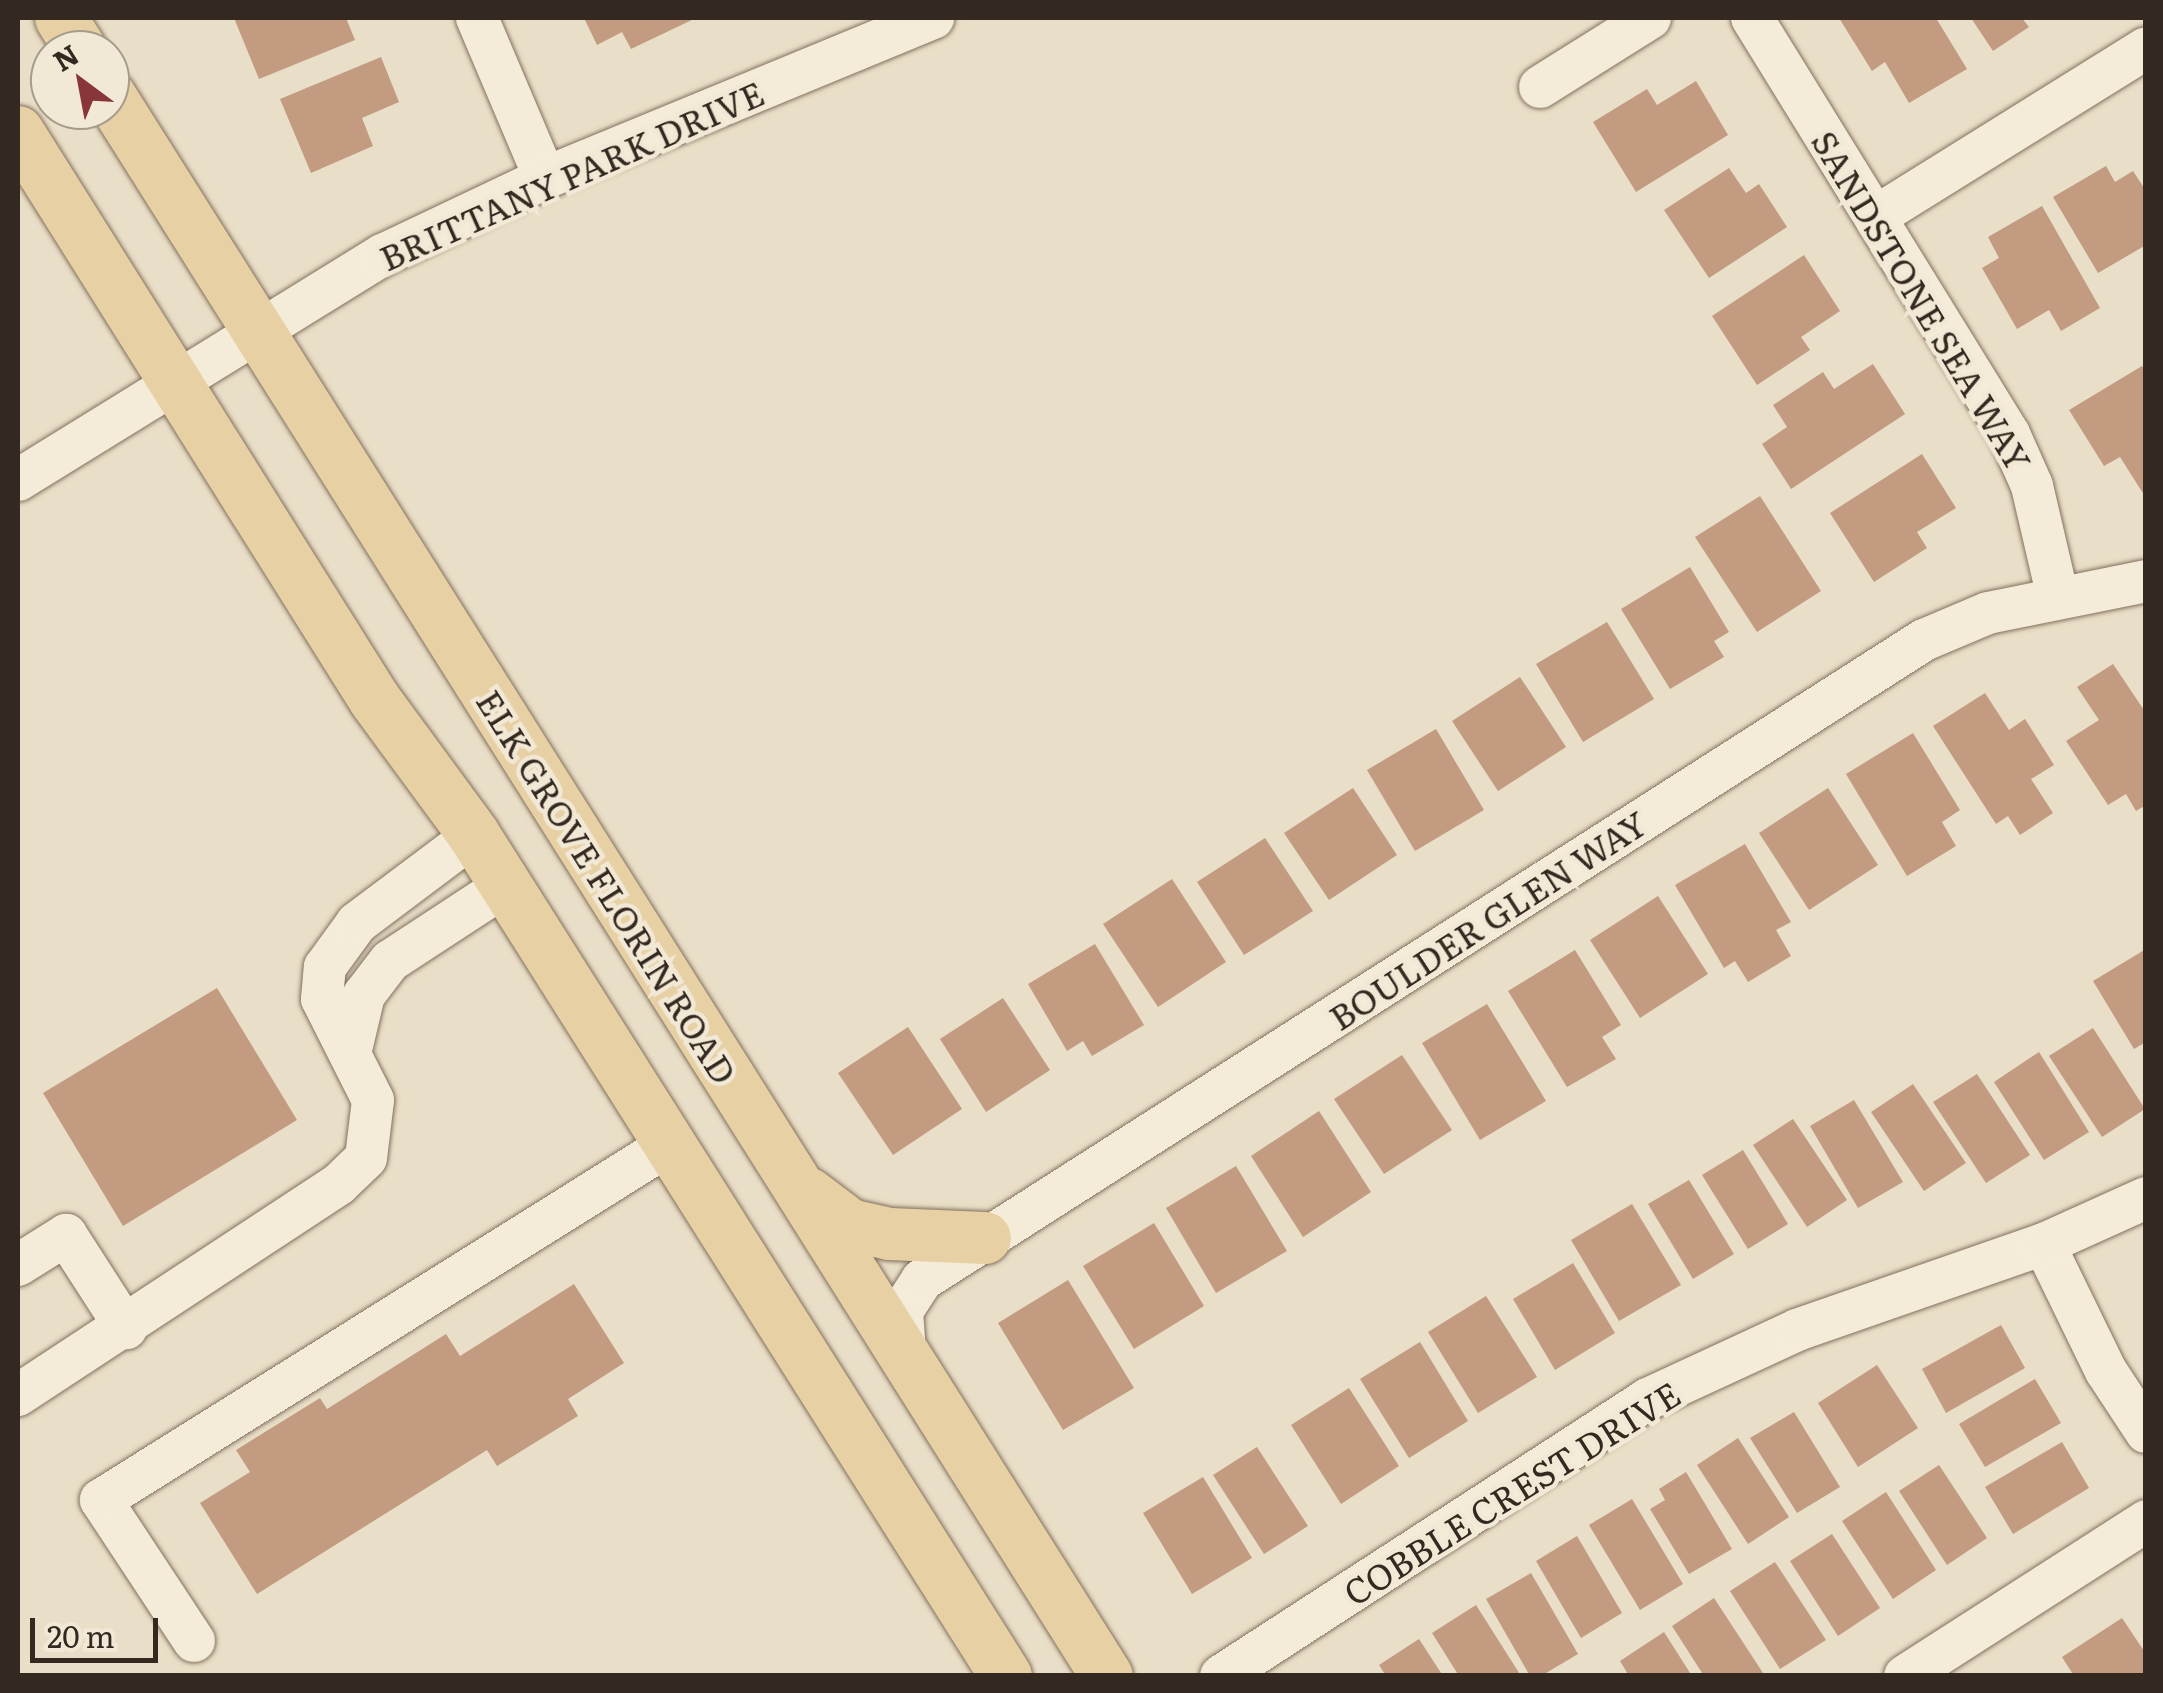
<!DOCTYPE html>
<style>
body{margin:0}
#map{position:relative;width:2163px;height:1693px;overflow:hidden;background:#e9dec7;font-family:Literata,serif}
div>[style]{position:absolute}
.building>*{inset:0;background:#c29b81}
.roads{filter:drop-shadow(0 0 2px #82715e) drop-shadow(0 0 2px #82715e)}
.minor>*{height:42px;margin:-21px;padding:0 21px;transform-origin:21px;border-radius:21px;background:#f4ecd9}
.major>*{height:52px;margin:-26px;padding:0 26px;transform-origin:26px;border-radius:26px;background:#e7d0a3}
span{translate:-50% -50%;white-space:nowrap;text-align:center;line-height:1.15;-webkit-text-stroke:9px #f1e8d5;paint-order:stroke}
.street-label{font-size:35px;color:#342920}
.frame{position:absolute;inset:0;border:20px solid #342920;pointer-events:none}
.north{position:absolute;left:30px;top:30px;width:100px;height:100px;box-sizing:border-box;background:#f1e8d5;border:2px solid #a59c8d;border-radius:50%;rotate:328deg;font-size:28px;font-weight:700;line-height:40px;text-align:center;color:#342920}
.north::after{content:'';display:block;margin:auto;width:35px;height:45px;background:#893638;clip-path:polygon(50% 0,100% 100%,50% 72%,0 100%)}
.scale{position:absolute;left:30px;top:1618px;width:128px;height:45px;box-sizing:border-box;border:5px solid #342920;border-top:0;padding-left:12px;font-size:30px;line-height:35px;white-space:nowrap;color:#342920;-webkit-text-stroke:8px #f1e8d5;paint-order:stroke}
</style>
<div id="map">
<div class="building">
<div style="clip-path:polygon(234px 18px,346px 18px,355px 40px,259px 79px)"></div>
<div style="clip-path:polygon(584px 18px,696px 18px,631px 49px,622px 32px,597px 45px)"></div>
<div style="clip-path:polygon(1839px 18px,1936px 18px,1967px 69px,1909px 103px,1885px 62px,1872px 71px)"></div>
<div style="clip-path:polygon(1971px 18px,2022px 18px,2029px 27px,1993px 51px)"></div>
<div style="clip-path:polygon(381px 57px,399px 102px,362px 118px,373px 146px,311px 173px,280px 99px)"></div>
<div style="clip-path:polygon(1696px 81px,1728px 135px,1636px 192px,1593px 122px,1647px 89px,1657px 105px)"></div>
<div style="clip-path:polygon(2106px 166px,2115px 182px,2133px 171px,2146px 191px,2146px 245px,2098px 273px,2053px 197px)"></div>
<div style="clip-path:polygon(1729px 168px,1746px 193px,1759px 184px,1787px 227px,1709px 278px,1664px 210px)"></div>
<div style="clip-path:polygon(2042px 206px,2100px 308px,2061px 331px,2049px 310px,2017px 329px,1982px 268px,1999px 258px,1988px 237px)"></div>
<div style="clip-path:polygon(1804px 255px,1840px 311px,1801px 337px,1810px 350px,1757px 385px,1712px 316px)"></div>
<div style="clip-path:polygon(1873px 364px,1905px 414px,1791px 489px,1762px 444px,1787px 427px,1773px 405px,1823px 372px,1834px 389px)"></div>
<div style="clip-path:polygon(2142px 366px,2146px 372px,2146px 498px,2120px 457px,2104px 466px,2069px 410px)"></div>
<div style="clip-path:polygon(1922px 454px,1956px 508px,1917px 532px,1927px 548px,1874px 582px,1830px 513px)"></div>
<div style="clip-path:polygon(1760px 496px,1821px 591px,1757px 632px,1695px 537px)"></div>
<div style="clip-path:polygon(1690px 567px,1729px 632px,1714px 641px,1724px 657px,1670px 689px,1621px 609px)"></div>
<div style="clip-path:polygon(1607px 622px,1654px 699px,1583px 742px,1536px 664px)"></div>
<div style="clip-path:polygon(2113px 664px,2146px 713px,2146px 805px,2136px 811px,2126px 794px,2108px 805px,2066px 741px,2099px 720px,2077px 687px)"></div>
<div style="clip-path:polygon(1520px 677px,1566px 747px,1498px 791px,1452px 721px)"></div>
<div style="clip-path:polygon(1985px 693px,2009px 730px,2025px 719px,2054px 765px,2031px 779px,2053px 813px,2020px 835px,2008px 816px,1996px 824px,1933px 726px)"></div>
<div style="clip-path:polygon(1436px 729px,1484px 810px,1415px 851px,1367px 770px)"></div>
<div style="clip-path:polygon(1913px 733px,1960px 810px,1942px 822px,1956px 846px,1907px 876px,1846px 774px)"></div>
<div style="clip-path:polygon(1353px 788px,1397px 855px,1329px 900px,1284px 833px)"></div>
<div style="clip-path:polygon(1828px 788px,1878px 865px,1809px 910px,1759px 833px)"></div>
<div style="clip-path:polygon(1265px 838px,1313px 911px,1244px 955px,1197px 882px)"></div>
<div style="clip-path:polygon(1745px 844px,1791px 922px,1776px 930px,1791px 956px,1748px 982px,1735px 961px,1724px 968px,1675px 885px)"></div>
<div style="clip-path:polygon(1172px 879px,1226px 962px,1158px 1007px,1103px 924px)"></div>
<div style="clip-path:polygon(1658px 896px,1708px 974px,1640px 1018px,1590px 940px)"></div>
<div style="clip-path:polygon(1095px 944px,1144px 1025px,1092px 1056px,1083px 1041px,1067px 1051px,1028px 984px)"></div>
<div style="clip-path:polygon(2146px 949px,2146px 1042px,2134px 1049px,2093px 981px)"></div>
<div style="clip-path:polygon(1575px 950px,1621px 1025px,1602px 1037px,1616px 1059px,1567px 1087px,1508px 991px)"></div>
<div style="clip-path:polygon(217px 988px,297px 1120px,123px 1226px,43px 1093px)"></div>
<div style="clip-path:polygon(1003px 998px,1050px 1070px,986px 1112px,940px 1039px)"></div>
<div style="clip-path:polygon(1487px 1004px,1546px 1101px,1480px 1140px,1422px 1043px)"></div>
<div style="clip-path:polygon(908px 1027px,962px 1109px,893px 1155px,838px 1073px)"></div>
<div style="clip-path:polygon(2093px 1028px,2145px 1109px,2102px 1137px,2049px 1056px)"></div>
<div style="clip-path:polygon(2039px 1052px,2089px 1132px,2044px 1160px,1994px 1082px)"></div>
<div style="clip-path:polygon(1402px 1055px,1452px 1130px,1384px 1174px,1334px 1099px)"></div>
<div style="clip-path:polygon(1977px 1074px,2030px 1155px,1986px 1183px,1933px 1102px)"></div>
<div style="clip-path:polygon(1913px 1084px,1966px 1163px,1924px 1191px,1871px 1112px)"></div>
<div style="clip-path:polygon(1854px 1100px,1903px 1182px,1858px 1208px,1810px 1126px)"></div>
<div style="clip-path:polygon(1319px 1111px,1371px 1192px,1303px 1237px,1251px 1156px)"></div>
<div style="clip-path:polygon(1793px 1119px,1847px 1200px,1807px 1227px,1753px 1145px)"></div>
<div style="clip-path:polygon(1743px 1150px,1788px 1224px,1748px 1249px,1702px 1175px)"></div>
<div style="clip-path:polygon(1236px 1166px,1287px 1251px,1216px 1293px,1166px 1208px)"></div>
<div style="clip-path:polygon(1689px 1180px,1734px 1254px,1693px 1279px,1648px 1204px)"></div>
<div style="clip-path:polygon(1632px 1204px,1681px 1285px,1619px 1321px,1571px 1240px)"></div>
<div style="clip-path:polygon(1154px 1223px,1204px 1306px,1134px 1349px,1083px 1266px)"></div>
<div style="clip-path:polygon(1573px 1263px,1615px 1333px,1555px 1370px,1513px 1299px)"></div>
<div style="clip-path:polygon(1068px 1280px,1134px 1388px,1063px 1430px,998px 1323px)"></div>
<div style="clip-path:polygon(574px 1284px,624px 1363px,568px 1399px,578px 1416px,497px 1466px,487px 1450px,257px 1594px,200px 1503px,250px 1472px,236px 1450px,320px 1398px,327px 1409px,446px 1334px,460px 1356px)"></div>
<div style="clip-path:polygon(1486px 1296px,1537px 1377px,1478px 1413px,1428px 1332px)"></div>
<div style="clip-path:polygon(2001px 1325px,2025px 1368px,1946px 1413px,1922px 1369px)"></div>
<div style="clip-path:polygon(1420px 1342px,1468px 1421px,1409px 1458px,1360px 1379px)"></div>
<div style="clip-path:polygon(1877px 1365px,1918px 1428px,1858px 1467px,1818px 1403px)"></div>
<div style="clip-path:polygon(2035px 1379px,2061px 1423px,1985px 1467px,1959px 1424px)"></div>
<div style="clip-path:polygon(1349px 1388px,1399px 1466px,1341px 1504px,1291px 1425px)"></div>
<div style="clip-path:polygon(1794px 1412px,1840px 1487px,1797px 1513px,1750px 1438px)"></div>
<div style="clip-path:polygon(1738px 1438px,1789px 1517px,1748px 1544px,1697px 1465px)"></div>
<div style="clip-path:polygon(2062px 1442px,2089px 1488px,2013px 1534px,1985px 1487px)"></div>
<div style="clip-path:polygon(1257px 1447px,1308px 1526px,1264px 1554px,1213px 1475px)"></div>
<div style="clip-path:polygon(1939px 1465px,1987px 1538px,1947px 1565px,1899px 1491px)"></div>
<div style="clip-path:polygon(1686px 1472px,1732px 1549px,1689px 1574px,1650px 1509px,1665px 1500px,1659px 1489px)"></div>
<div style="clip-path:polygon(1203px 1477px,1252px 1558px,1192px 1594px,1143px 1513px)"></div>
<div style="clip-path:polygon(1886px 1492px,1936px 1570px,1893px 1599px,1842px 1521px)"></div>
<div style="clip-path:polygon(1632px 1499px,1683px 1584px,1640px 1610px,1589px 1525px)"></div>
<div style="clip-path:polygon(1832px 1534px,1880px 1608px,1838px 1636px,1790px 1561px)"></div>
<div style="clip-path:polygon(1577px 1536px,1622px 1613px,1581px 1638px,1536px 1561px)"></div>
<div style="clip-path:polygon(1775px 1562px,1826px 1640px,1780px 1669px,1730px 1591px)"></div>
<div style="clip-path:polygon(1531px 1573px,1578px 1654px,1541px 1676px,1530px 1676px,1486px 1599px)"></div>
<div style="clip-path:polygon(1714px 1598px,1765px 1676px,1704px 1676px,1672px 1626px)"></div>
<div style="clip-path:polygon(1476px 1605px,1521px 1676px,1459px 1676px,1432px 1633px)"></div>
<div style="clip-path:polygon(2122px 1618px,2146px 1654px,2146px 1676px,2074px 1676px,2062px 1657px)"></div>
<div style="clip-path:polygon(1664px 1632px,1692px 1676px,1629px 1676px,1620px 1661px)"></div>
<div style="clip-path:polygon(1419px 1639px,1443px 1676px,1386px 1676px,1379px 1665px)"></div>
</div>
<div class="roads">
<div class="minor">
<div style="left:477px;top:18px;width:174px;rotate:67deg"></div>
<div style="left:1752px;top:18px;width:489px;rotate:58.3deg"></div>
<div style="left:2009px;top:434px;width:57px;rotate:66.1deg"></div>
<div style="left:2032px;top:486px;width:115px;rotate:76.9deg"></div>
<div style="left:1540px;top:87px;width:130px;rotate:-32.1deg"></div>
<div style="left:1875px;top:217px;width:319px;rotate:-31.9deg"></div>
<div style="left:18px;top:480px;width:429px;rotate:-31.7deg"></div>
<div style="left:383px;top:255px;width:179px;rotate:-25.4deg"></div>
<div style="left:545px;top:178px;width:420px;rotate:-22.4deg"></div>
<div style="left:350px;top:1054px;width:61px;rotate:-76.7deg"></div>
<div style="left:364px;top:995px;width:43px;rotate:-52.6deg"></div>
<div style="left:390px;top:961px;width:139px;rotate:-33.2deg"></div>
<div style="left:2044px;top:1244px;width:141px;rotate:64deg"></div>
<div style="left:2106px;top:1371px;width:73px;rotate:56.7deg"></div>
<div style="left:18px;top:1265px;width:57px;rotate:-32deg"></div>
<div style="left:66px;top:1235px;width:111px;rotate:57.2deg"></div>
<div style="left:905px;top:1353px;width:42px;rotate:-94.1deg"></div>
<div style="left:902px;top:1311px;width:37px;rotate:-57deg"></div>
<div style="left:922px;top:1280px;width:1189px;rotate:-32.57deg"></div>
<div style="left:1924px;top:640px;width:69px;rotate:-22.9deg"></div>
<div style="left:1988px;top:613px;width:161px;rotate:-11.4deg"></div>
<div style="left:18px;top:1395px;width:384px;rotate:-33.3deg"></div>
<div style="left:339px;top:1184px;width:37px;rotate:-44deg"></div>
<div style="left:366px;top:1158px;width:58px;rotate:-83.1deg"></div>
<div style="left:373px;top:1100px;width:113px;rotate:-116.8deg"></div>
<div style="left:322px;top:999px;width:32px;rotate:-85deg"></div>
<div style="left:325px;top:967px;width:54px;rotate:-54deg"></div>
<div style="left:357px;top:923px;width:146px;rotate:-36.9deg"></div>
<div style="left:194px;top:1641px;width:169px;rotate:-123.4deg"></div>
<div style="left:101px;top:1500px;width:671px;rotate:-32.03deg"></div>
<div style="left:1221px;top:1676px;width:509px;rotate:-32.97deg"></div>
<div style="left:1648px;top:1399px;width:164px;rotate:-24.8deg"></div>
<div style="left:1797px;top:1330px;width:262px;rotate:-19.2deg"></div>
<div style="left:2044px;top:1244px;width:112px;rotate:-24.3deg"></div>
<div style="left:1905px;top:1676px;width:287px;rotate:-32.7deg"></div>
</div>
<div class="major">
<div style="left:61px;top:18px;width:38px;rotate:58deg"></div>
<div style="left:110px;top:96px;width:1868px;rotate:57.75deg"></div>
<div style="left:18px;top:132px;width:671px;rotate:57.85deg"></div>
<div style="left:375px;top:700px;width:167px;rotate:53.7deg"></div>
<div style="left:474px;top:835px;width:995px;rotate:57.68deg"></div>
<div style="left:809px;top:1194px;width:51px;rotate:37.1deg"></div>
<div style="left:850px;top:1225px;width:41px;rotate:12.7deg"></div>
<div style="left:890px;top:1234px;width:95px;rotate:2.4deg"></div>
</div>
</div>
<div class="street-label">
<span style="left:571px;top:174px;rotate:-24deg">BRITTANY PARK DRIVE</span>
<span style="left:1923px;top:300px;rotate:59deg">SANDSTONE SEA WAY</span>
<span style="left:608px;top:886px;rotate:58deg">ELK GROVE FLORIN ROAD</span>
<span style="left:1487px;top:919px;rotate:-33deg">BOULDER GLEN WAY</span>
<span style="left:1511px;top:1492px;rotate:-32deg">COBBLE CREST DRIVE</span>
</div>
<div class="frame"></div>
<div class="north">N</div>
<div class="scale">20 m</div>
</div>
